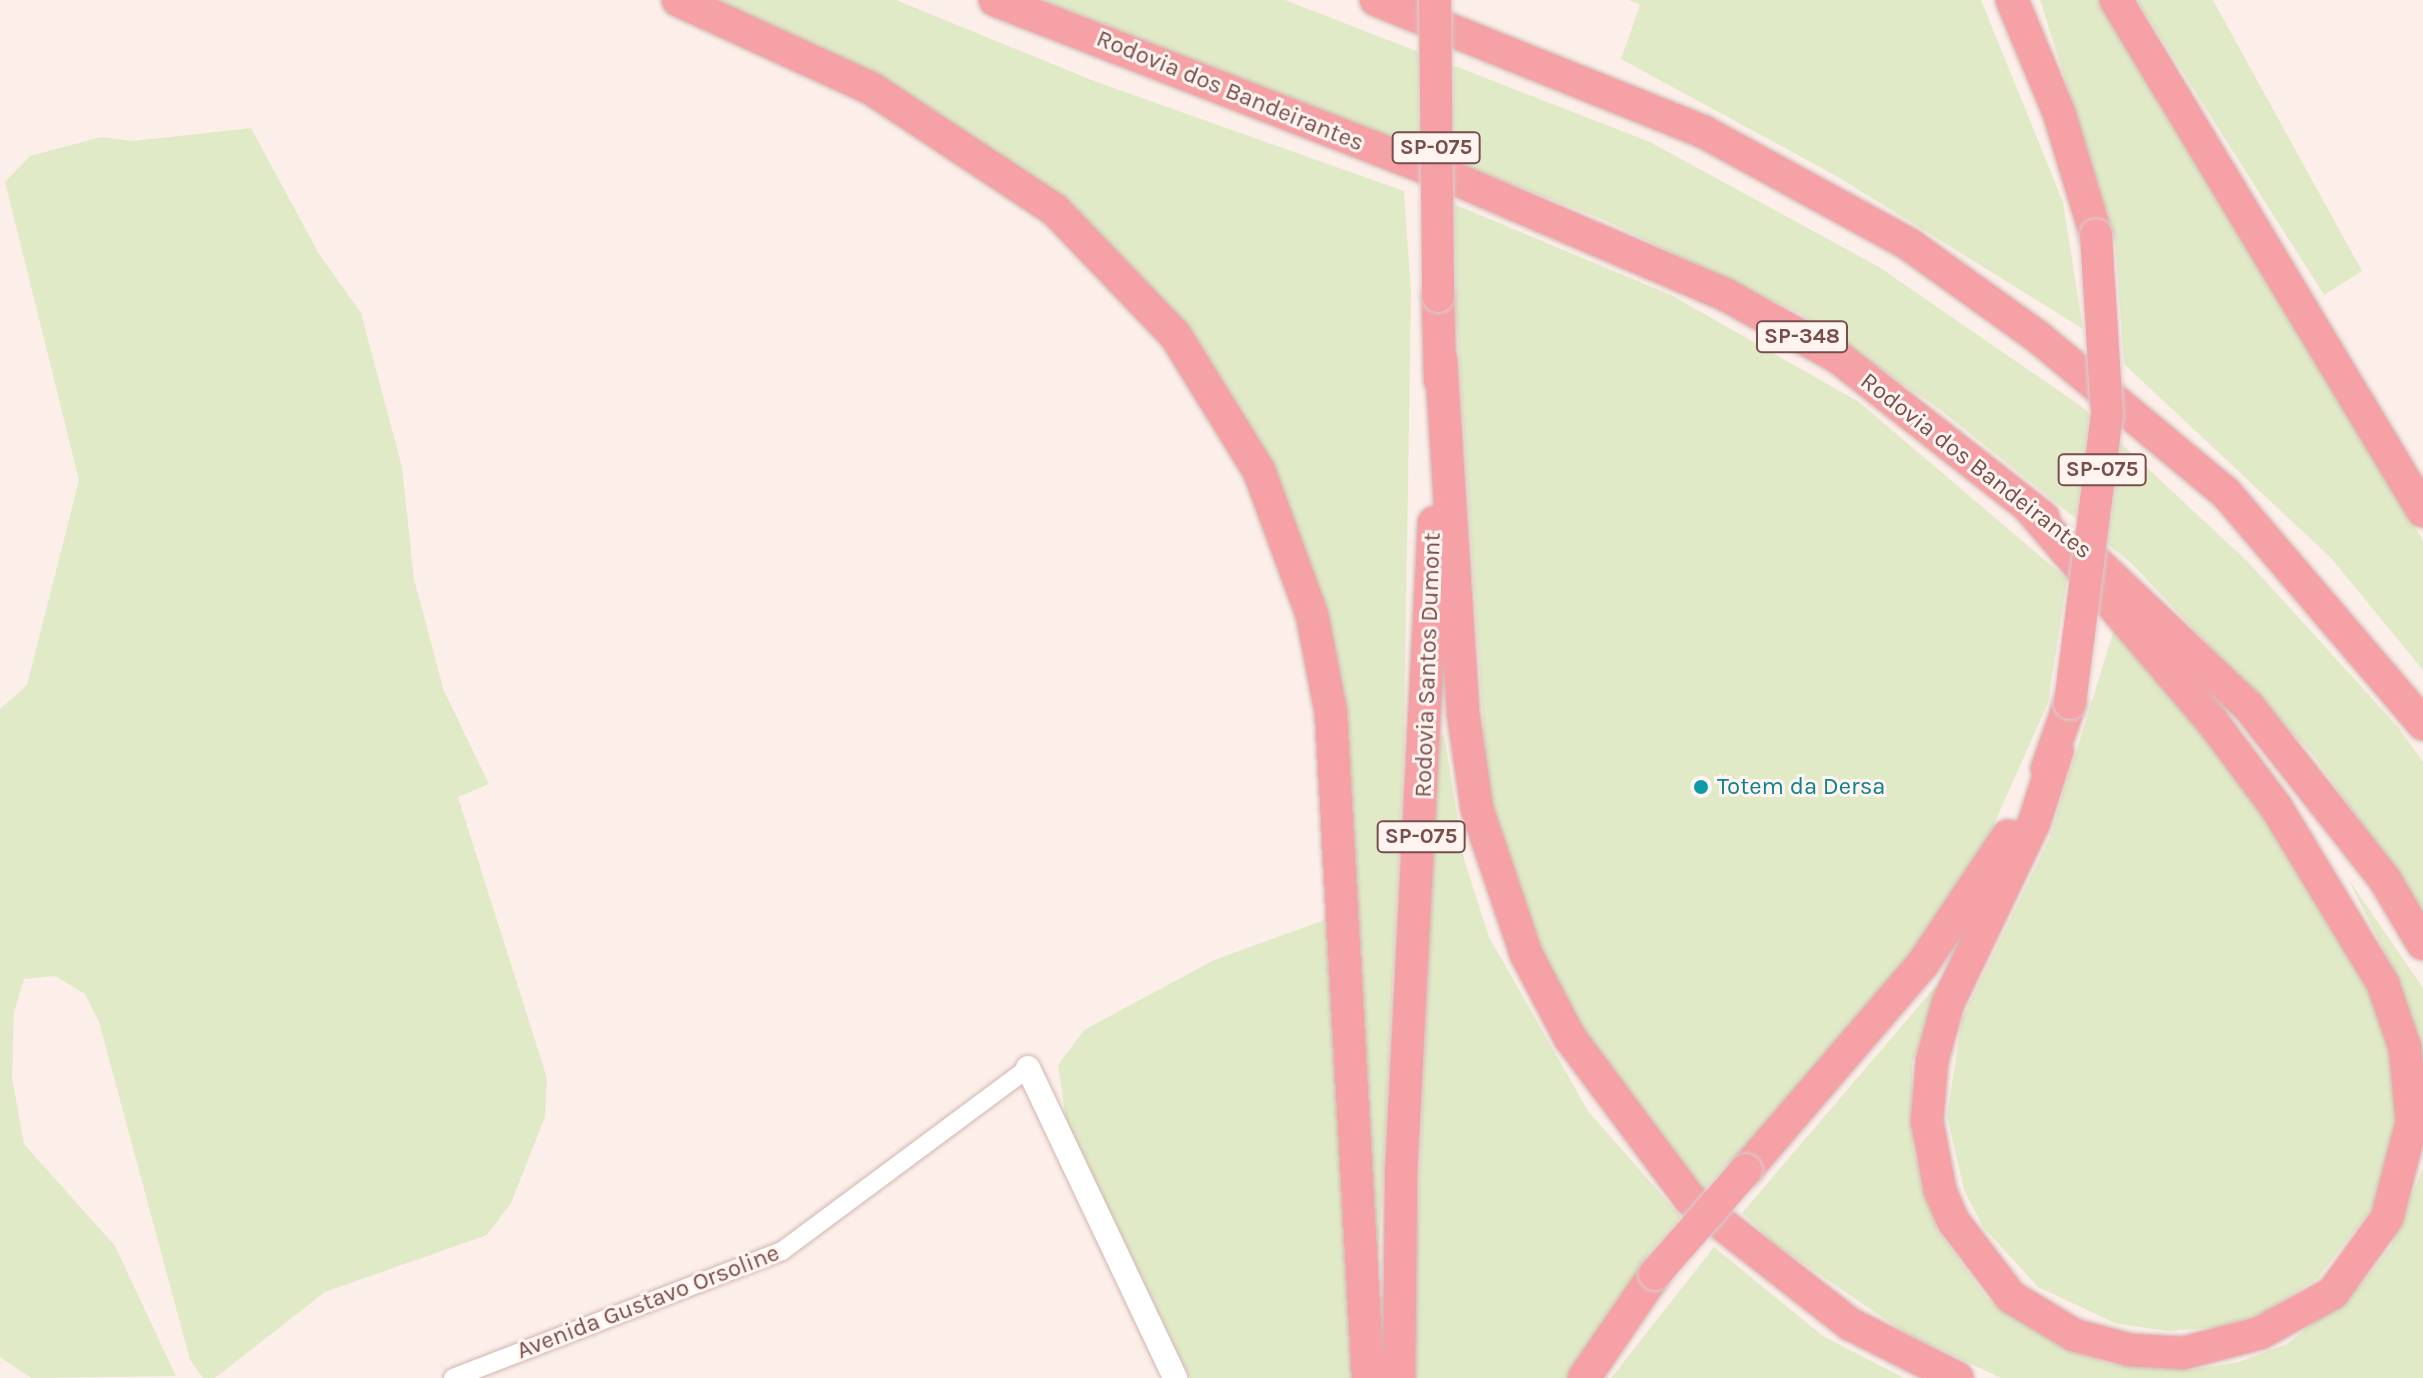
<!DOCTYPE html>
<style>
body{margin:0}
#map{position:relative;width:2423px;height:1378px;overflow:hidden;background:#fcefe9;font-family:Karla,sans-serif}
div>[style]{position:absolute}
.green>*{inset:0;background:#e1eac7}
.roads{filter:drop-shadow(0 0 2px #d1b5b1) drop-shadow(0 0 2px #d1b5b1)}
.street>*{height:18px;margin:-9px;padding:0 9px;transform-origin:9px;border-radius:9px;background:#fff}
.secondary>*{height:24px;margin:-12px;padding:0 12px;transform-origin:12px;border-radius:12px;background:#fff}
.highway>*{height:32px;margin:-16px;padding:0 16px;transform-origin:16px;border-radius:16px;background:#f5a1a6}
.bridges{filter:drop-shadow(0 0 2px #d9cdcd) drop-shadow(0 0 2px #d9cdcd)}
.highway-bridge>*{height:32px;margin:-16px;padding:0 16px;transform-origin:16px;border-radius:16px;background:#f5a1a6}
.dots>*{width:22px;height:22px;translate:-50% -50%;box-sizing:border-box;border:4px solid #fff4ef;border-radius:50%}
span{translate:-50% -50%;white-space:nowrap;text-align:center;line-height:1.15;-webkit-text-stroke:6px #fff4ef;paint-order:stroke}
.shield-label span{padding:2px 6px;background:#fff4ef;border:2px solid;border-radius:6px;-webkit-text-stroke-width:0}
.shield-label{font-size:22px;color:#774e4c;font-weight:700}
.street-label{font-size:24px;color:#774e4c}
.culture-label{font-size:24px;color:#0d838f}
.left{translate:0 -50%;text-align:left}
</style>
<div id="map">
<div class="green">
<div style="clip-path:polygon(716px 0,896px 0,1094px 81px,1404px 191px,1411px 292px,1404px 747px,1377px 1297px,1344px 721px,1320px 598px,1279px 481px,1217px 373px,1091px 224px,930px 107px)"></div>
<div style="clip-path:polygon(1042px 0,1285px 0,1650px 142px,1879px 267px,2081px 406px,2247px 561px,2398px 727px,2423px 762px,2423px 910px,2314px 756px,2131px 563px,1942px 411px,1799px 313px,1604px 220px)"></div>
<div style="clip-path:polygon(1628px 0,1981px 0,2063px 202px,2083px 329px,1838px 177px,1621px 59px,1640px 5px)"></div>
<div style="clip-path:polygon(2040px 0,2100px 0,2414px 525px,2423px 541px,2423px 670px,2330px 557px,2124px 364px,2115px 238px)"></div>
<div style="clip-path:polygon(2137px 0,2213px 0,2362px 271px,2324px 295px)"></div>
<div style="clip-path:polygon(251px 128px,319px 254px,361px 313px,402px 467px,414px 579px,444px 691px,489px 784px,458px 797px,547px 1078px,545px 1117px,511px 1203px,487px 1235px,325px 1292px,215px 1378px,203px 1378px,190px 1360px,99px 1022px,85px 994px,55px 976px,24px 979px,14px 1013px,12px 1077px,24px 1144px,115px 1246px,176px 1376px,31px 1378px,0 1357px,0 709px,27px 685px,79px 480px,5px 182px,30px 156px,101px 137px,133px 141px)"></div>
<div style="clip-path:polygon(1449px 202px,1671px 295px,1859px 402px,2067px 579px,2048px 703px,1982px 851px,1915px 950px,1788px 1105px,1704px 1191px,1573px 1018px,1515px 891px,1488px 795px)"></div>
<div style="clip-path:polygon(2116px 623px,2231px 768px,2296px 866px,2363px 974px,2389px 1045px,2396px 1113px,2390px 1169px,2376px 1203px,2317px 1279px,2264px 1312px,2220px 1327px,2168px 1331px,2117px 1324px,2038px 1287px,1983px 1227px,1964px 1190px,1947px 1116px,1962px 1019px,2050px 837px)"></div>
<div style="clip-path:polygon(1444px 734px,1464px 859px,1489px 937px,1588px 1111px,1681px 1217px,1568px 1378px,1411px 1378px,1438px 738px)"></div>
<div style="clip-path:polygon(2347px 877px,2423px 988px,2423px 1063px,2397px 977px)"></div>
<div style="clip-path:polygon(1333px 917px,1354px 1378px,1190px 1378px,1066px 1120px,1058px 1065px,1084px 1030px,1214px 960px)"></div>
<div style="clip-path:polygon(1946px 974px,1912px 1063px,1913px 1149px,1937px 1230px,1986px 1297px,2061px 1347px,2110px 1364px,2190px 1370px,2239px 1362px,2287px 1344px,2364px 1282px,2391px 1246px,2423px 1168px,2423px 1378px,2001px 1378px,1904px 1332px,1776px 1245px,1742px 1213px)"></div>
<div style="clip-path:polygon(1714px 1247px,1823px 1336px,1904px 1378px,1611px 1378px)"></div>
</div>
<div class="roads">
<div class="street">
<div style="left:453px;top:1378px;width:353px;rotate:-21.1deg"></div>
<div style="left:782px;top:1251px;width:307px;rotate:-36.6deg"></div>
</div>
<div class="secondary">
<div style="left:1028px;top:1068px;width:343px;rotate:64.6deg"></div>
</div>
<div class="highway">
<div style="left:678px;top:0;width:213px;rotate:24.6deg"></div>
<div style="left:872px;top:89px;width:219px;rotate:33.5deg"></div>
<div style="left:1055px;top:210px;width:173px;rotate:46.2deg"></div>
<div style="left:1175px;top:335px;width:160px;rotate:58.3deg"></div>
<div style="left:1259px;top:471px;width:153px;rotate:69.8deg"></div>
<div style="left:1312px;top:615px;width:100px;rotate:79deg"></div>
<div style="left:1331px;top:713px;width:666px;rotate:86.82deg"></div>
<div style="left:995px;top:0;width:504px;rotate:21.27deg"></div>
<div style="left:1465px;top:183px;width:284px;rotate:23.2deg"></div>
<div style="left:1726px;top:295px;width:128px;rotate:29deg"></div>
<div style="left:1838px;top:357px;width:261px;rotate:38.1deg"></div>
<div style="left:1376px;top:0;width:354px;rotate:21.9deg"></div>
<div style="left:1704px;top:132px;width:235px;rotate:28.7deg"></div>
<div style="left:1910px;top:245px;width:158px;rotate:35.7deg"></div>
<div style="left:2038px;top:337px;width:244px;rotate:39.7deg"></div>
<div style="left:2226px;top:493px;width:304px;rotate:49.5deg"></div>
<div style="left:2012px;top:0;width:122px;rotate:67.4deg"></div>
<div style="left:2059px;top:113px;width:127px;rotate:73.1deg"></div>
<div style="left:2116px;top:0;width:596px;rotate:59deg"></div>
<div style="left:1438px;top:296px;width:84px;rotate:88.6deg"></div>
<div style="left:1441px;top:360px;width:353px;rotate:86.4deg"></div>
<div style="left:1463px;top:712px;width:98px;rotate:81.8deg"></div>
<div style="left:1477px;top:809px;width:153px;rotate:71.3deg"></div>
<div style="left:1526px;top:954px;width:95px;rotate:62.4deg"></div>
<div style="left:1570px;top:1038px;width:201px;rotate:53.3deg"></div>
<div style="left:1690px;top:1199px;width:203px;rotate:38deg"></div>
<div style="left:1850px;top:1324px;width:120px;rotate:26.8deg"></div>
<div style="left:2028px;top:506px;width:282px;rotate:49.5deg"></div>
<div style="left:2211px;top:720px;width:109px;rotate:53.2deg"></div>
<div style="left:2276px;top:807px;width:207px;rotate:58.8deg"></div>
<div style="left:2383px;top:984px;width:68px;rotate:71deg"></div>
<div style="left:2405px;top:1048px;width:74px;rotate:84.6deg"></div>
<div style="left:2412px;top:1122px;width:99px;rotate:104.6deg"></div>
<div style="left:2387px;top:1218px;width:92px;rotate:125.8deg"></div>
<div style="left:2333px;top:1293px;width:83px;rotate:151.3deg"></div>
<div style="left:2260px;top:1333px;width:80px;rotate:165.4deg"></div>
<div style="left:2183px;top:1353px;width:53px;rotate:-176.8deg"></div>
<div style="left:2130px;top:1350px;width:58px;rotate:-165deg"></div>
<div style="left:2074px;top:1335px;width:74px;rotate:-148.9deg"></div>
<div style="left:2011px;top:1297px;width:96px;rotate:-127.3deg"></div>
<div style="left:1953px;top:1221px;width:34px;rotate:-113deg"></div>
<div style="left:1940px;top:1190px;width:70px;rotate:-100.7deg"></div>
<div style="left:1927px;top:1121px;width:60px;rotate:-85.2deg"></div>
<div style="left:1932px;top:1061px;width:60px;rotate:-74.6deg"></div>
<div style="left:1948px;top:1003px;width:199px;rotate:-64.5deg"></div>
<div style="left:2034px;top:823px;width:76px;rotate:-72.3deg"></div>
<div style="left:2094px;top:560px;width:214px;rotate:43.5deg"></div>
<div style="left:2249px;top:707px;width:220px;rotate:51.8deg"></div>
<div style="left:2385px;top:880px;width:74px;rotate:59.3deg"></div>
<div style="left:2047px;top:769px;width:70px;rotate:-70.8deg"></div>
<div style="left:1746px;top:1170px;width:270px;rotate:-49.4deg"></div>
<div style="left:1922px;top:965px;width:155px;rotate:-56.3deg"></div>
<div style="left:1399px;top:1378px;width:203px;rotate:-89.4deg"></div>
<div style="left:1401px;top:1175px;width:653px;rotate:-87.1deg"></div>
<div style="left:1584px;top:1378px;width:126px;rotate:-55.7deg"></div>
</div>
</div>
<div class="bridges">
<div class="highway-bridge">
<div style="left:1435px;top:0;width:296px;rotate:89.4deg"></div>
<div style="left:2070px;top:703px;width:291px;rotate:-82.7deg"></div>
<div style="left:2107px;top:414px;width:179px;rotate:-93.5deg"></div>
<div style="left:1655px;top:1274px;width:138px;rotate:-48.8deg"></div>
</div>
</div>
<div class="dots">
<div style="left:1701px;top:787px;background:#0f9aa8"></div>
</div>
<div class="shield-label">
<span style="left:1436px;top:148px">SP-075</span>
<span style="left:1802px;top:337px">SP-348</span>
<span style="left:2102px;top:470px">SP-075</span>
<span style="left:1421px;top:837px">SP-075</span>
</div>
<div class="street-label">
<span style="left:1230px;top:91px;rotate:22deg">Rodovia dos Bandeirantes</span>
<span style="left:1976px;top:466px;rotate:38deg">Rodovia dos Bandeirantes</span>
<span style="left:1428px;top:665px;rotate:-88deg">Rodovia Santos Dumont</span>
<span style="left:648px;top:1302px;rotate:-21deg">Avenida Gustavo Orsoline</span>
</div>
<div class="culture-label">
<span class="left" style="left:1717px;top:787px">Totem da Dersa</span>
</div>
</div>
